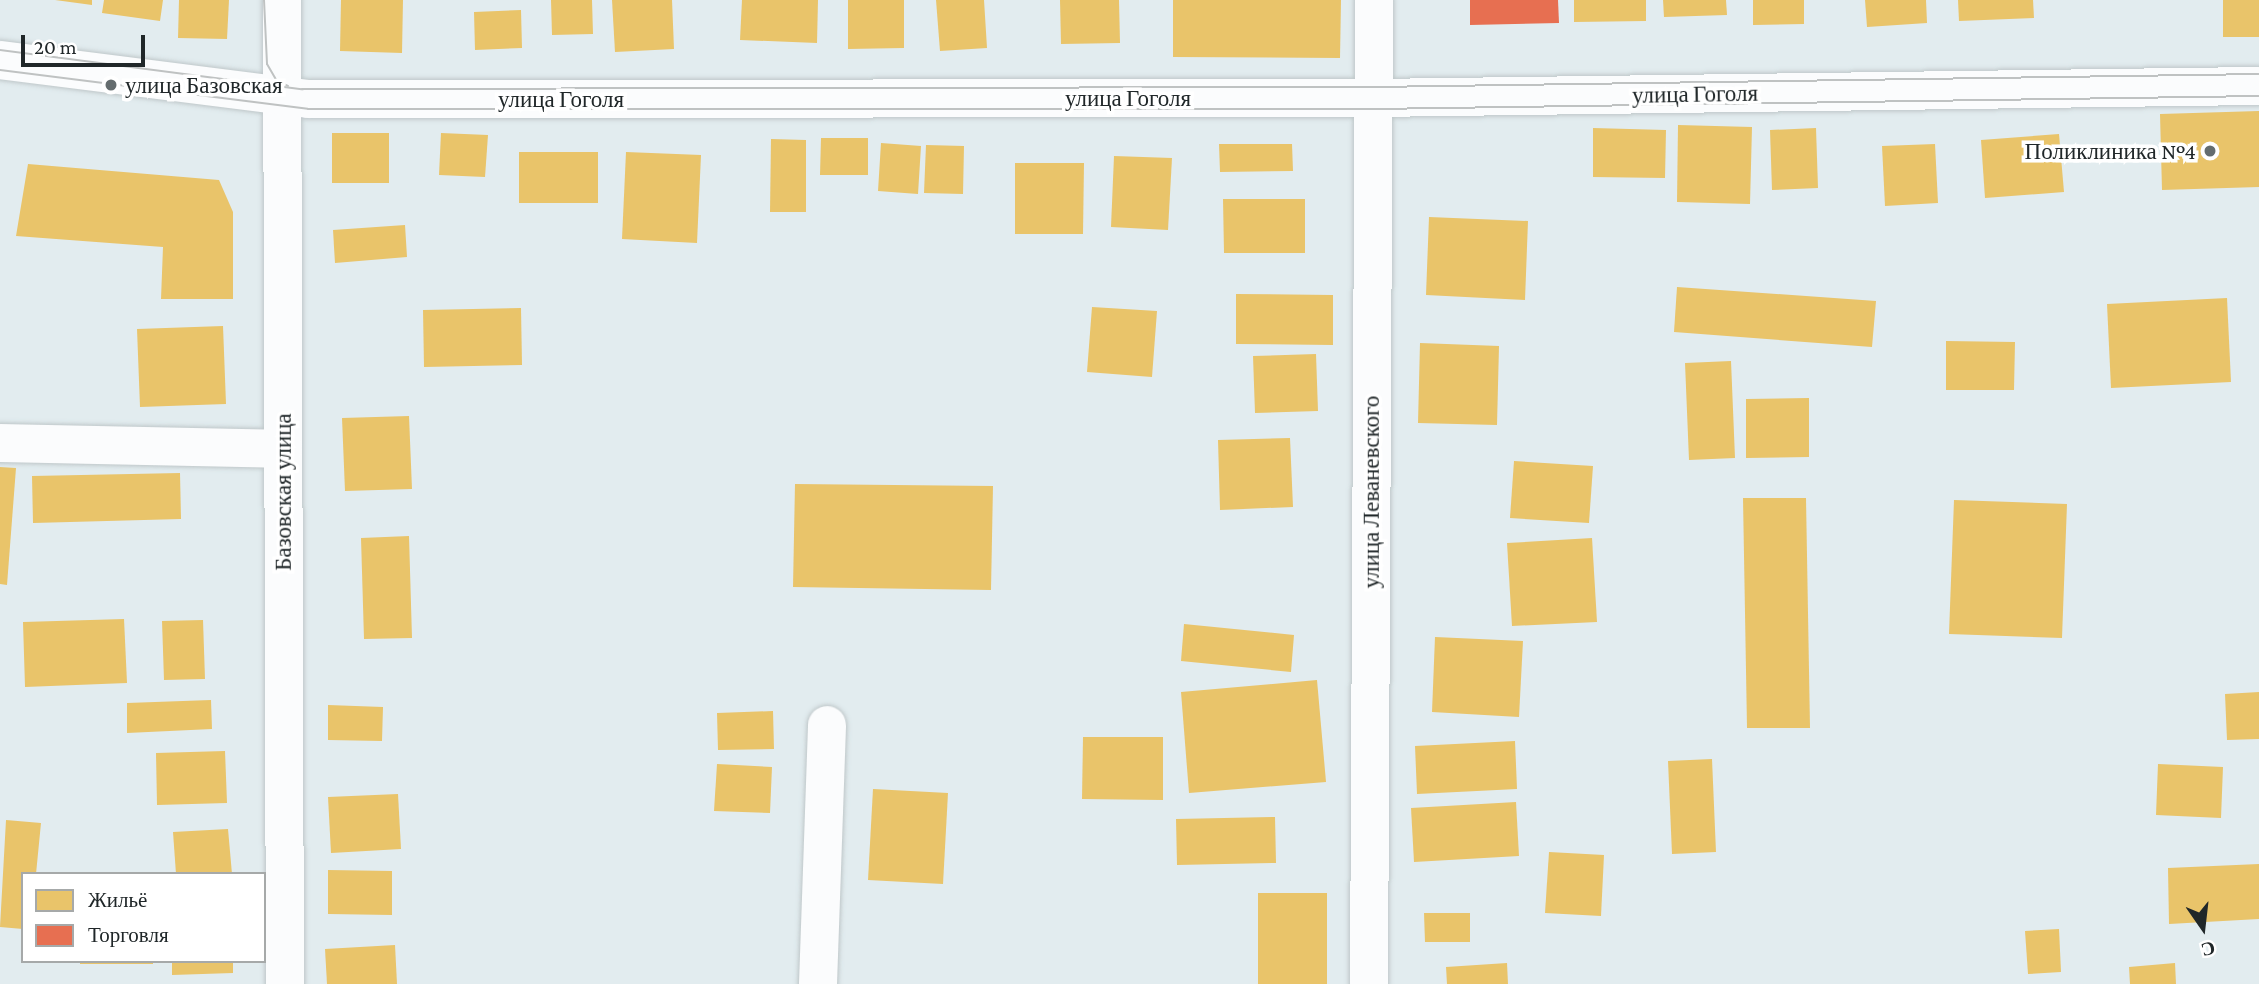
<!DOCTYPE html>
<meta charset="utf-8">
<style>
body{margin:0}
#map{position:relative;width:2259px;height:984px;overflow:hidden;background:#e2ecef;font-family:"Crimson Pro",serif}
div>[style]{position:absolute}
.homes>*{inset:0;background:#e9c46a}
.shops>*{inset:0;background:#e76f51}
.roads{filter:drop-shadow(0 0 2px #bfc7c9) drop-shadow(0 0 2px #bfc7c9)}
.minor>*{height:38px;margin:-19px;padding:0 19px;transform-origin:19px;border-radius:19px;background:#fbfcfd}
.tram>*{height:2px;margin:-1px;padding:0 1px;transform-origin:1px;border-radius:1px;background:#bfc2c2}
.dots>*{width:19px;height:19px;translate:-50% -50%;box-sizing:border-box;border:4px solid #fff;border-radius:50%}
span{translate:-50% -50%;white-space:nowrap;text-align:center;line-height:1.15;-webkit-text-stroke:7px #fff;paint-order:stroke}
.poi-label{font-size:23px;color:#202729}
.left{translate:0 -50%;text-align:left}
.right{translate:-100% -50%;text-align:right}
.street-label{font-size:23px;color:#202729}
.legend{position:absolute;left:21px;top:872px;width:245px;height:91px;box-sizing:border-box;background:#fff;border:2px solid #a6a9a9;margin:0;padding:9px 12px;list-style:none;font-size:21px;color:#202729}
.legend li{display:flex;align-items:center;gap:14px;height:35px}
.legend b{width:35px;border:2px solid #a6a9a9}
.north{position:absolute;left:2168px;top:893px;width:70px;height:70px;-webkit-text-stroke:5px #fff;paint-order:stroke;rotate:166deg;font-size:19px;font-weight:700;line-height:28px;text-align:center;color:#202729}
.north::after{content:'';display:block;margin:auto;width:24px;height:32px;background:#202729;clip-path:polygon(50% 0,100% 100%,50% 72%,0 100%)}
.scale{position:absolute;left:21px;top:35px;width:124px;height:32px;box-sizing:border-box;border:4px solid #202729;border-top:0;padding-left:9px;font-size:21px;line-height:24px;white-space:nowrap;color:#202729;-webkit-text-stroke:5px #fff;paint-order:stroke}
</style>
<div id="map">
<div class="homes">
<div style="clip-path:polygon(55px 0,92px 0,92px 5px)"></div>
<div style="clip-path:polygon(104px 0,163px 0,160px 21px,102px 13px)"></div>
<div style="clip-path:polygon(179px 0,229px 0,227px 39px,178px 38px)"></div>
<div style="clip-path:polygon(341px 0,403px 0,402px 53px,340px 51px)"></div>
<div style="clip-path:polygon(551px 0,592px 0,593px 34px,552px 35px)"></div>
<div style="clip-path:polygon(612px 0,672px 0,674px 49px,615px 52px)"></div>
<div style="clip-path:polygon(742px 0,818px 0,817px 43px,740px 40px)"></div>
<div style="clip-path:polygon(848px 0,904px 0,904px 48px,848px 49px)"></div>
<div style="clip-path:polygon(936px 0,984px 0,987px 48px,940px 51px)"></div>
<div style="clip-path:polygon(1060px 0,1119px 0,1120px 43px,1061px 44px)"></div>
<div style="clip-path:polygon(1173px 0,1341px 0,1340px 58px,1173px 57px)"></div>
<div style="clip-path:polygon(1574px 0,1646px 0,1646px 21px,1574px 22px)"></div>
<div style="clip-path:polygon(1663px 0,1726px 0,1727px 15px,1664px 17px)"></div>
<div style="clip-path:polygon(1753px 0,1804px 0,1804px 24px,1753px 25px)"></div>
<div style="clip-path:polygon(1865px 0,1926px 0,1927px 23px,1867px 27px)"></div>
<div style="clip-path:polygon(1958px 0,2033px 0,2034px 18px,1959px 21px)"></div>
<div style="clip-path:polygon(2223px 0,2259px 0,2259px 37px,2223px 37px)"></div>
<div style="clip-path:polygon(521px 10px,522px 48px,475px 50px,474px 12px)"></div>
<div style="clip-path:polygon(2259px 111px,2259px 187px,2162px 190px,2160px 114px)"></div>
<div style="clip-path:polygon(1678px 125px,1752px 127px,1750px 204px,1677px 202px)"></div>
<div style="clip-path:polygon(1593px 128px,1666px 130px,1665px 178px,1593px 177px)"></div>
<div style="clip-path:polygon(1816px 128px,1818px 188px,1772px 190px,1770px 130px)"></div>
<div style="clip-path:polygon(332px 133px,389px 133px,389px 183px,332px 183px)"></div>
<div style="clip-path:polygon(441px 133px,488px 135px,485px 177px,439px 175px)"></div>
<div style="clip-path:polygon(2059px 134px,2064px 192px,1985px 198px,1981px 140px)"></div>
<div style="clip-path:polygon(821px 138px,868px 138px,868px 175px,820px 175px)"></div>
<div style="clip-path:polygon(771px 139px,806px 140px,806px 212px,770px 212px)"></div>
<div style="clip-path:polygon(881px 143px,921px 146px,918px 194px,878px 191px)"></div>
<div style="clip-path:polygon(1219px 144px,1292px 144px,1293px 171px,1220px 172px)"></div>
<div style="clip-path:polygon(1935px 144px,1938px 203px,1885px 206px,1882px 146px)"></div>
<div style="clip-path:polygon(926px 145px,964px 146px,963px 194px,924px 193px)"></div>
<div style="clip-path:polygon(519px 152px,598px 152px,598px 203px,519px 203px)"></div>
<div style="clip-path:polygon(626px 152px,701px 155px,697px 243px,622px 239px)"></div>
<div style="clip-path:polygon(1114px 156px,1172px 158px,1168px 230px,1111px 227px)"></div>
<div style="clip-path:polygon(1015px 163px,1084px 163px,1083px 234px,1015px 234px)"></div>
<div style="clip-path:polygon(28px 164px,219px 180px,233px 212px,233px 299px,161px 299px,163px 247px,16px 236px)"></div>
<div style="clip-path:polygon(1223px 199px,1305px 199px,1305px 253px,1224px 253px)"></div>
<div style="clip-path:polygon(1429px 217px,1528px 221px,1525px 300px,1426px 295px)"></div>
<div style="clip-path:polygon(405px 225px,407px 257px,335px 263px,333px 230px)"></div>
<div style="clip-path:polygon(1677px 287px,1876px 301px,1872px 347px,1674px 332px)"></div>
<div style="clip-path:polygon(1236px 294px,1333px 295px,1333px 345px,1236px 344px)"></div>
<div style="clip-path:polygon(2227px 298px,2231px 382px,2111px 388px,2107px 304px)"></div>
<div style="clip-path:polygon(1092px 307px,1157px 311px,1152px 377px,1087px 372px)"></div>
<div style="clip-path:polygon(521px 308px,522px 365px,424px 367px,423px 310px)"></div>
<div style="clip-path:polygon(223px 326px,226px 404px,140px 407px,137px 329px)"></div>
<div style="clip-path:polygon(1946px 341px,2015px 342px,2014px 390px,1946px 390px)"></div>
<div style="clip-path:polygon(1420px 343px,1499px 346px,1497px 425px,1418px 423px)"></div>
<div style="clip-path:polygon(1316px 354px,1318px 411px,1255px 413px,1253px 356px)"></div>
<div style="clip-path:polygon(1731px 361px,1735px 458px,1689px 460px,1685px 363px)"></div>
<div style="clip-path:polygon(1809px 398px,1809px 457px,1746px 458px,1746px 399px)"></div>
<div style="clip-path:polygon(409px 416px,412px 489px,345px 491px,342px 418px)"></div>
<div style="clip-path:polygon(1290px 438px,1293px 507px,1220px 510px,1218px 440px)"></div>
<div style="clip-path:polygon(1514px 461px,1593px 466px,1589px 523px,1510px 518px)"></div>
<div style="clip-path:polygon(0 467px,16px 468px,7px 585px,0 584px)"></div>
<div style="clip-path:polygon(180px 473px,181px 519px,33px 523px,32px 476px)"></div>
<div style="clip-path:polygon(795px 484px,993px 486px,991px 590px,793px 587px)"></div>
<div style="clip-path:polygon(1743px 498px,1806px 498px,1810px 728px,1747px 728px)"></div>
<div style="clip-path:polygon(1954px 500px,2067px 504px,2062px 638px,1949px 634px)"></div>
<div style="clip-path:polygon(409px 536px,412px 638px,364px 639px,361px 538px)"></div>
<div style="clip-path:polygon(1592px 538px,1597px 622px,1512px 626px,1507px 543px)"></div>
<div style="clip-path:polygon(124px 619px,127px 683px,25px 687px,23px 622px)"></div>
<div style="clip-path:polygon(203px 620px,205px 679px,164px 680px,162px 621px)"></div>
<div style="clip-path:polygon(1184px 624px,1294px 635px,1291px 672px,1181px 661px)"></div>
<div style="clip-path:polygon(1435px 637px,1523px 641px,1519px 717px,1432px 712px)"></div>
<div style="clip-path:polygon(1317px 680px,1326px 782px,1189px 793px,1181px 692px)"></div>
<div style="clip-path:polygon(2259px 692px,2259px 739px,2227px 740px,2225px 694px)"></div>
<div style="clip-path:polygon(211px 700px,212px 729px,127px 733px,127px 703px)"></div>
<div style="clip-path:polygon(328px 705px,383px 707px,382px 741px,328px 740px)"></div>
<div style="clip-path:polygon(773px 711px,774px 749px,718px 750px,717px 713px)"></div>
<div style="clip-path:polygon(1083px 737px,1163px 737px,1163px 800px,1082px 799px)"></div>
<div style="clip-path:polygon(1515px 741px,1517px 789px,1417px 794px,1415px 746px)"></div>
<div style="clip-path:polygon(225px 751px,227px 803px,157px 805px,156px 753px)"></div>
<div style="clip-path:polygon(1712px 759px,1716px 852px,1672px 854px,1668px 761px)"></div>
<div style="clip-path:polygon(717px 764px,772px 767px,770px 813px,714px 811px)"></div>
<div style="clip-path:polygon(2158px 764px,2223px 767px,2221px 818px,2156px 815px)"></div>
<div style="clip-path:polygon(873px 789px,948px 793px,943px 884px,868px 880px)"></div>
<div style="clip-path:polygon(398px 794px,401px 849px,331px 853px,328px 797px)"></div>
<div style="clip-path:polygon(1516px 802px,1519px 856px,1414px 862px,1411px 808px)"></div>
<div style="clip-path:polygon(1275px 817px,1276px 863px,1177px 865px,1176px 819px)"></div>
<div style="clip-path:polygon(6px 820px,41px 823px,36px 874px,23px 874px,23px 929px,0 927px)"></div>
<div style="clip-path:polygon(228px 829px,232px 874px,176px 874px,173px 832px)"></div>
<div style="clip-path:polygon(1549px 852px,1604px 855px,1601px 916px,1545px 913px)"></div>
<div style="clip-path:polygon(2259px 864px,2259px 919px,2169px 924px,2168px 868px)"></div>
<div style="clip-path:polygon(328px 870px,392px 871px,392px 915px,328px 914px)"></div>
<div style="clip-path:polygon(1258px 893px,1327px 893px,1327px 984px,1258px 984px)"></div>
<div style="clip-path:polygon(1424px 913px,1470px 913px,1470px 942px,1425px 942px)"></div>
<div style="clip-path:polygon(2059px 929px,2061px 972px,2028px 974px,2025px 931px)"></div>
<div style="clip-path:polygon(395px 945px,397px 984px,327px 984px,325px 949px)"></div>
<div style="clip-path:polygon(80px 961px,153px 961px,153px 964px,80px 964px)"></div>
<div style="clip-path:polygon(172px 961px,233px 961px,233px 973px,172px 975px)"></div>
<div style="clip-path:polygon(1507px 963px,1508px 984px,1447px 984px,1446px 967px)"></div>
<div style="clip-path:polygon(2175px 963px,2176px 984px,2130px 984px,2129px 967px)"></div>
</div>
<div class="shops">
<div style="clip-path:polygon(1470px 0,1558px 0,1559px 23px,1470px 25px)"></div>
</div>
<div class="roads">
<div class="minor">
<div style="left:282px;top:0;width:984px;rotate:89.83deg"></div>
<div style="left:0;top:60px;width:310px;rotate:7.2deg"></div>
<div style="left:308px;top:99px;width:1066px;rotate:-0.05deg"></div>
<div style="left:1374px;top:98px;width:885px;rotate:-0.78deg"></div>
<div style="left:0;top:443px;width:283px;rotate:1.2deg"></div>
<div style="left:818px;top:984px;width:259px;rotate:-88deg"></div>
<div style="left:1369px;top:984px;width:984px;rotate:-89.71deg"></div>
</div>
</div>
<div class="tram">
<div style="left:264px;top:0;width:64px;rotate:87.3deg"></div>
<div style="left:267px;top:64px;width:20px;rotate:60deg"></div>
<div style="left:277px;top:81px;width:12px;rotate:24deg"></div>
<div style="left:0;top:50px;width:305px;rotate:7.4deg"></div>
<div style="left:302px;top:89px;width:1072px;rotate:-0.11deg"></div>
<div style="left:1374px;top:87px;width:885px;rotate:-0.84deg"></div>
<div style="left:0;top:70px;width:310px;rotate:7.2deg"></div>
<div style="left:308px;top:109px;width:1066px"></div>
<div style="left:1374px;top:109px;width:885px;rotate:-0.84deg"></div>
</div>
<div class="dots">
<div style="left:111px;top:85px;background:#646c6e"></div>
<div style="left:2210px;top:151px;background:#646c6e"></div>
</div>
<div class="poi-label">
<span class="left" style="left:125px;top:85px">улица Базовская</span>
<span class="right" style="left:2196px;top:151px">Поликлиника №4</span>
</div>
<div class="street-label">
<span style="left:1695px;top:94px;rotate:-1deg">улица Гоголя</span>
<span style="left:1128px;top:98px">улица Гоголя</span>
<span style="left:561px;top:99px">улица Гоголя</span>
<span style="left:283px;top:492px;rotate:-90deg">Базовская улица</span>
<span style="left:1371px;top:492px;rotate:-90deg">улица Леваневского</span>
</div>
<ul class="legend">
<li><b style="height:19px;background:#e9c46a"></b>Жильё</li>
<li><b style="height:19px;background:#e76f51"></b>Торговля</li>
</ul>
<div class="north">С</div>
<div class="scale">20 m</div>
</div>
